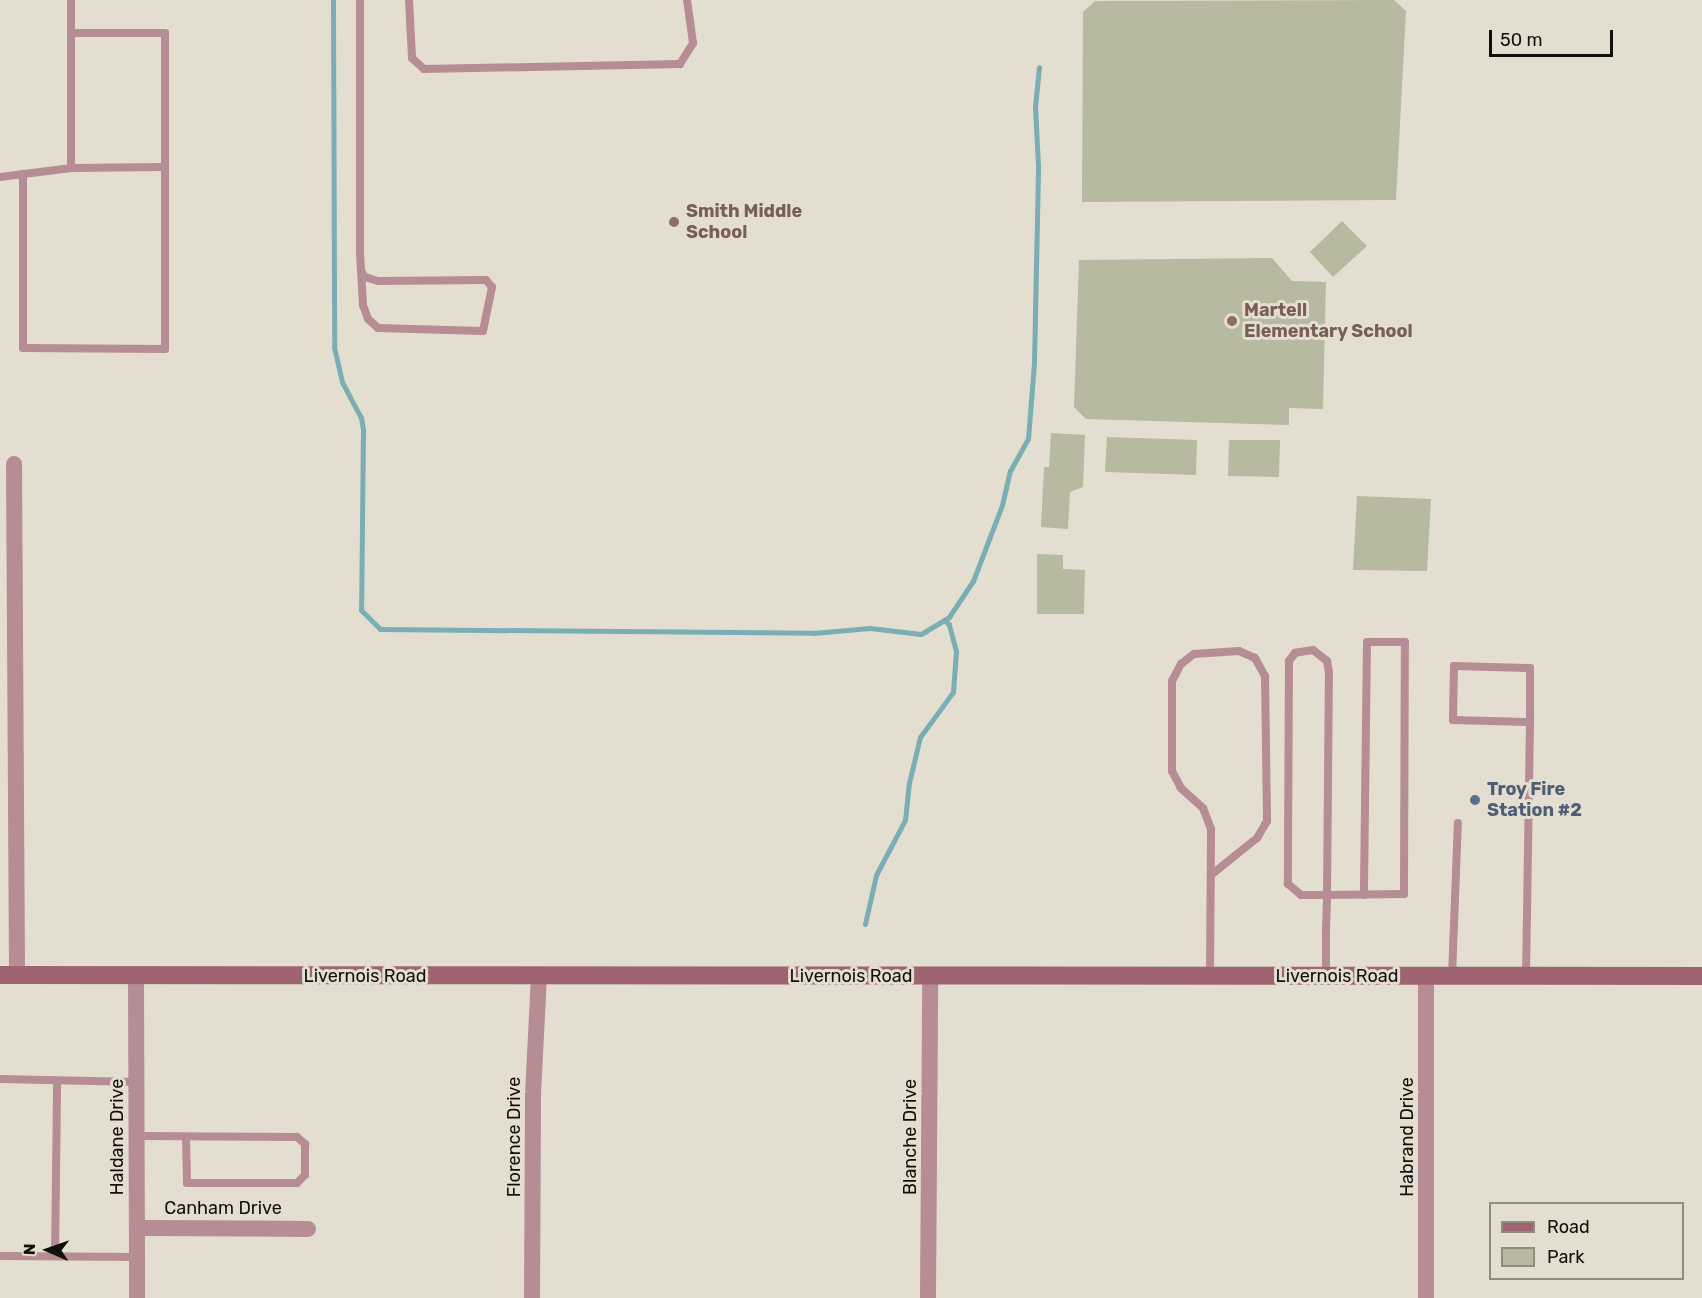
<!DOCTYPE html>
<style>
body{margin:0}
#map{position:relative;width:1702px;height:1298px;overflow:hidden;background:#e4ded1;font-family:Rubik,sans-serif}
div>[style]{position:absolute}
.green>*{inset:0;background:#b7b9a0}
.stream>*{height:5px;margin:-2.5px;padding:0 2.5px;transform-origin:2.5px;border-radius:2.5px;background:#7aaeb4}
.lane>*{height:8px;margin:-4px;padding:0 4px;transform-origin:4px;border-radius:4px;background:#b68c95}
.street>*{height:16px;margin:-8px;padding:0 8px;transform-origin:8px;border-radius:8px;background:#b68c95}
.secondary>*{height:18px;margin:-9px;padding:0 9px;transform-origin:9px;border-radius:9px;background:#9f6472}
.dots>*{width:16px;height:16px;translate:-50% -50%;box-sizing:border-box;border:3px solid #e4ded1;border-radius:50%}
span{translate:-50% -50%;white-space:nowrap;text-align:center;line-height:1.15;-webkit-text-stroke:6px #e4ded1;paint-order:stroke}
.education-label{font-size:18px;color:#785e54;font-weight:700}
.left{translate:0 -50%;text-align:left}
.service-label{font-size:18px;color:#4e5e75;font-weight:700}
.street-label{font-size:18px;color:#12100b}
.legend{position:absolute;left:1489px;top:1202px;width:195px;height:78px;box-sizing:border-box;background:#e4ded1;border:2px solid #908c82;margin:0;padding:8px 10px;list-style:none;font-size:18px;color:#12100b}
.legend li{display:flex;align-items:center;gap:12px;height:30px}
.legend b{width:30px;border:2px solid #908c82}
.north{position:absolute;left:18px;top:1220px;width:60px;height:60px;-webkit-text-stroke:4px #e4ded1;paint-order:stroke;rotate:272deg;font-size:16px;font-weight:700;line-height:24px;text-align:center;color:#12100b}
.north::after{content:'';display:block;margin:auto;width:21px;height:27px;background:#12100b;clip-path:polygon(50% 0,100% 100%,50% 72%,0 100%)}
.scale{position:absolute;left:1489px;top:30px;width:124px;height:27px;box-sizing:border-box;border:3px solid #12100b;border-top:0;padding-left:8px;font-size:18px;line-height:21px;white-space:nowrap;color:#12100b;-webkit-text-stroke:4px #e4ded1;paint-order:stroke}
</style>
<div id="map">
<div class="green">
<div style="clip-path:polygon(1394px 0,1406px 11px,1396px 200px,1082px 202px,1083px 12px,1095px 1px)"></div>
<div style="clip-path:polygon(1342px 221px,1367px 246px,1333px 277px,1310px 252px)"></div>
<div style="clip-path:polygon(1272px 258px,1292px 281px,1326px 282px,1323px 409px,1289px 408px,1289px 425px,1086px 419px,1074px 407px,1079px 260px)"></div>
<div style="clip-path:polygon(1051px 433px,1085px 435px,1083px 487px,1070px 492px,1068px 529px,1041px 527px,1044px 467px,1049px 467px)"></div>
<div style="clip-path:polygon(1107px 437px,1197px 440px,1196px 475px,1105px 472px)"></div>
<div style="clip-path:polygon(1229px 440px,1280px 440px,1279px 477px,1228px 476px)"></div>
<div style="clip-path:polygon(1357px 496px,1431px 499px,1427px 571px,1353px 570px)"></div>
<div style="clip-path:polygon(1037px 554px,1063px 555px,1063px 569px,1085px 570px,1084px 614px,1037px 614px)"></div>
</div>
<div class="stream">
<div style="left:333px;top:0;width:347px;rotate:89.8deg"></div>
<div style="left:334px;top:347px;width:36px;rotate:77deg"></div>
<div style="left:342px;top:382px;width:40px;rotate:62deg"></div>
<div style="left:361px;top:417px;width:13px;rotate:81deg"></div>
<div style="left:363px;top:430px;width:180px;rotate:90.6deg"></div>
<div style="left:361px;top:610px;width:27px;rotate:45deg"></div>
<div style="left:380px;top:629px;width:433px;rotate:0.5deg"></div>
<div style="left:813px;top:633px;width:57px;rotate:-5deg"></div>
<div style="left:870px;top:628px;width:51px;rotate:6.7deg"></div>
<div style="left:921px;top:634px;width:33px;rotate:-31deg"></div>
<div style="left:949px;top:617px;width:43px;rotate:-56.3deg"></div>
<div style="left:973px;top:581px;width:81px;rotate:-69.1deg"></div>
<div style="left:1002px;top:505px;width:35px;rotate:-77deg"></div>
<div style="left:1010px;top:471px;width:37px;rotate:-61deg"></div>
<div style="left:1028px;top:439px;width:77px;rotate:-85.5deg"></div>
<div style="left:1034px;top:362px;width:196px;rotate:-88.8deg"></div>
<div style="left:1038px;top:166px;width:59px;rotate:-92.9deg"></div>
<div style="left:1035px;top:107px;width:40px;rotate:-84.3deg"></div>
<div style="left:865px;top:924px;width:50px;rotate:-77.3deg"></div>
<div style="left:876px;top:875px;width:62px;rotate:-62.2deg"></div>
<div style="left:905px;top:820px;width:37px;rotate:-84deg"></div>
<div style="left:909px;top:783px;width:47px;rotate:-76.6deg"></div>
<div style="left:920px;top:737px;width:56px;rotate:-53.7deg"></div>
<div style="left:953px;top:692px;width:41px;rotate:-85.8deg"></div>
<div style="left:956px;top:651px;width:28px;rotate:-105deg"></div>
<div style="left:949px;top:624px;width:5px;rotate:-143deg"></div>
</div>
<div class="lane">
<div style="left:71px;top:0;width:168px;rotate:90deg"></div>
<div style="left:360px;top:0;width:253px;rotate:90deg"></div>
<div style="left:360px;top:253px;width:52px;rotate:86.7deg"></div>
<div style="left:363px;top:305px;width:15px;rotate:70deg"></div>
<div style="left:368px;top:319px;width:13px;rotate:42deg"></div>
<div style="left:378px;top:328px;width:105px;rotate:1.6deg"></div>
<div style="left:483px;top:331px;width:45px;rotate:-78.4deg"></div>
<div style="left:492px;top:287px;width:9px;rotate:-131deg"></div>
<div style="left:486px;top:280px;width:108px;rotate:179.5deg"></div>
<div style="left:378px;top:281px;width:14px;rotate:-163deg"></div>
<div style="left:365px;top:277px;width:7px;rotate:-124deg"></div>
<div style="left:409px;top:0;width:58px;rotate:87deg"></div>
<div style="left:412px;top:58px;width:16px;rotate:43deg"></div>
<div style="left:424px;top:69px;width:256px;rotate:-1.1deg"></div>
<div style="left:680px;top:64px;width:25px;rotate:-58deg"></div>
<div style="left:693px;top:43px;width:43px;rotate:-97.9deg"></div>
<div style="left:23px;top:174px;width:174px;rotate:90deg"></div>
<div style="left:23px;top:348px;width:142px;rotate:0.4deg"></div>
<div style="left:165px;top:349px;width:316px;rotate:-90deg"></div>
<div style="left:165px;top:33px;width:94px;rotate:180deg"></div>
<div style="left:0;top:177px;width:72px;rotate:-7.2deg"></div>
<div style="left:71px;top:168px;width:93px;rotate:-0.6deg"></div>
<div style="left:1210px;top:976px;width:147px;rotate:-89.6deg"></div>
<div style="left:1211px;top:829px;width:22px;rotate:-111deg"></div>
<div style="left:1203px;top:808px;width:30px;rotate:-138deg"></div>
<div style="left:1181px;top:788px;width:19px;rotate:-118deg"></div>
<div style="left:1172px;top:771px;width:90px;rotate:-90deg"></div>
<div style="left:1172px;top:681px;width:19px;rotate:-62deg"></div>
<div style="left:1181px;top:664px;width:16px;rotate:-38deg"></div>
<div style="left:1194px;top:654px;width:45px;rotate:-3.8deg"></div>
<div style="left:1239px;top:651px;width:17px;rotate:24deg"></div>
<div style="left:1255px;top:658px;width:21px;rotate:61deg"></div>
<div style="left:1265px;top:676px;width:145px;rotate:89.2deg"></div>
<div style="left:1267px;top:821px;width:20px;rotate:120deg"></div>
<div style="left:1257px;top:838px;width:58px;rotate:141.3deg"></div>
<div style="left:1326px;top:976px;width:47px;rotate:-90deg"></div>
<div style="left:1326px;top:929px;width:34px;rotate:-88deg"></div>
<div style="left:1327px;top:895px;width:222px;rotate:-89.5deg"></div>
<div style="left:1329px;top:673px;width:12px;rotate:-99deg"></div>
<div style="left:1327px;top:661px;width:18px;rotate:-142deg"></div>
<div style="left:1313px;top:650px;width:18px;rotate:171deg"></div>
<div style="left:1295px;top:653px;width:10px;rotate:127deg"></div>
<div style="left:1289px;top:661px;width:223px;rotate:90.3deg"></div>
<div style="left:1288px;top:884px;width:17px;rotate:40deg"></div>
<div style="left:1301px;top:895px;width:26px"></div>
<div style="left:1327px;top:895px;width:77px;rotate:-0.7deg"></div>
<div style="left:1404px;top:894px;width:252px;rotate:-89.8deg"></div>
<div style="left:1405px;top:642px;width:38px;rotate:180deg"></div>
<div style="left:1367px;top:642px;width:253px;rotate:90.7deg"></div>
<div style="left:1452px;top:976px;width:153px;rotate:-87.8deg"></div>
<div style="left:1526px;top:976px;width:254px;rotate:-89.1deg"></div>
<div style="left:1530px;top:722px;width:54px;rotate:-90deg"></div>
<div style="left:1530px;top:668px;width:76px;rotate:-178.5deg"></div>
<div style="left:1454px;top:666px;width:54px;rotate:91.1deg"></div>
<div style="left:1453px;top:720px;width:77px;rotate:1.5deg"></div>
<div style="left:0;top:1079px;width:137px;rotate:1.3deg"></div>
<div style="left:137px;top:1136px;width:160px;rotate:0.4deg"></div>
<div style="left:297px;top:1137px;width:11px;rotate:41deg"></div>
<div style="left:305px;top:1144px;width:31px;rotate:90deg"></div>
<div style="left:305px;top:1175px;width:11px;rotate:135deg"></div>
<div style="left:297px;top:1183px;width:110px;rotate:180deg"></div>
<div style="left:187px;top:1183px;width:46px;rotate:-91.2deg"></div>
<div style="left:0;top:1256px;width:136px;rotate:0.4deg"></div>
<div style="left:55px;top:1256px;width:175px;rotate:-89.3deg"></div>
</div>
<div class="street">
<div style="left:14px;top:464px;width:511px;rotate:89.66deg"></div>
<div style="left:136px;top:975px;width:323px;rotate:89.8deg"></div>
<div style="left:1426px;top:976px;width:322px;rotate:90deg"></div>
<div style="left:137px;top:1228px;width:171px;rotate:0.3deg"></div>
<div style="left:532px;top:1298px;width:204px;rotate:-89.7deg"></div>
<div style="left:533px;top:1094px;width:118px;rotate:-87.1deg"></div>
<div style="left:928px;top:1298px;width:322px;rotate:-89.6deg"></div>
</div>
<div class="secondary">
<div style="left:0;top:975px;width:1702px;rotate:0.03deg"></div>
</div>
<div class="dots">
<div style="left:674px;top:222px;background:#8d6e63"></div>
<div style="left:1232px;top:321px;background:#8d6e63"></div>
<div style="left:1475px;top:800px;background:#5c6f8a"></div>
</div>
<div class="education-label">
<span class="left" style="left:686px;top:222px">Smith Middle<br>School</span>
<span class="left" style="left:1244px;top:321px">Martell<br>Elementary School</span>
</div>
<div class="service-label">
<span class="left" style="left:1487px;top:800px">Troy Fire<br>Station #2</span>
</div>
<div class="street-label">
<span style="left:365px;top:976px">Livernois Road</span>
<span style="left:851px;top:976px">Livernois Road</span>
<span style="left:1337px;top:976px">Livernois Road</span>
<span style="left:117px;top:1137px;rotate:-90deg">Haldane Drive</span>
<span style="left:514px;top:1137px;rotate:-90deg">Florence Drive</span>
<span style="left:910px;top:1137px;rotate:-90deg">Blanche Drive</span>
<span style="left:1407px;top:1137px;rotate:-90deg">Habrand Drive</span>
<span style="left:223px;top:1208px">Canham Drive</span>
</div>
<ul class="legend">
<li><b style="height:8px;background:#9f6472"></b>Road</li>
<li><b style="height:16px;background:#b7b9a0"></b>Park</li>
</ul>
<div class="north">N</div>
<div class="scale">50 m</div>
</div>
